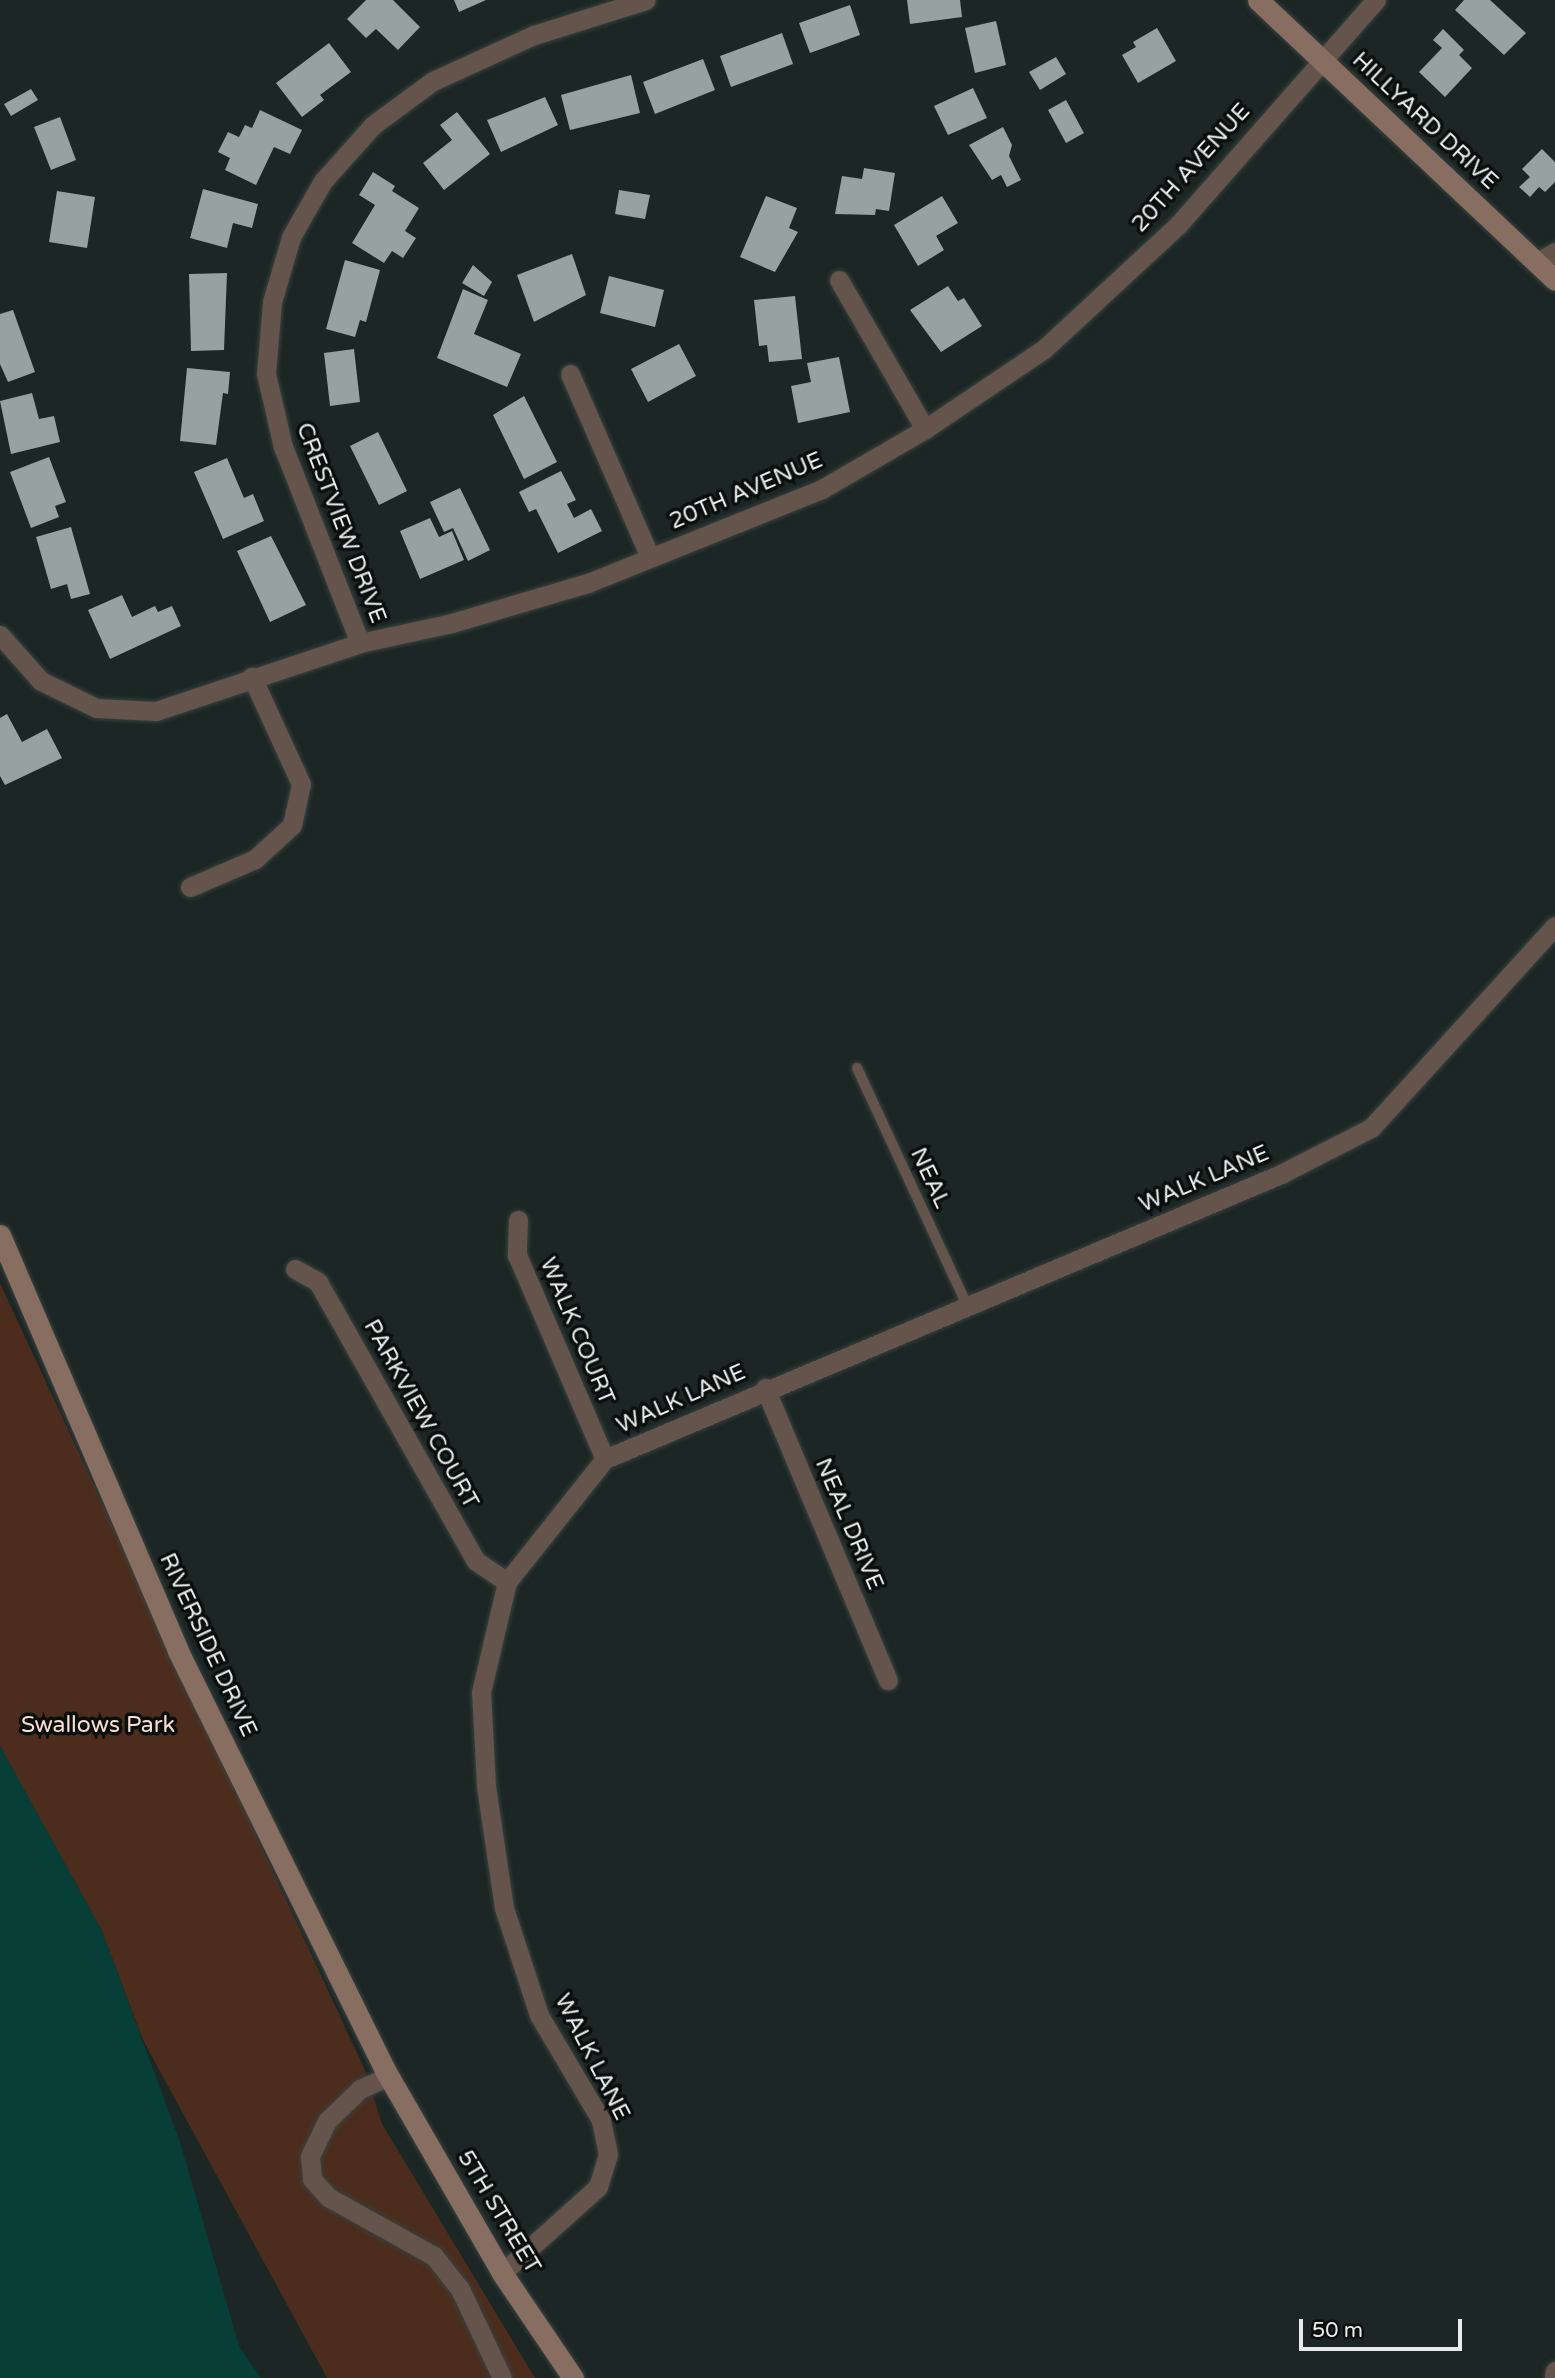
<!DOCTYPE html>
<style>
body{margin:0}
#map{position:relative;width:1555px;height:2378px;overflow:hidden;background:#1c2624;font-family:"Varela Round",sans-serif}
div>[style]{position:absolute}
.green>*{inset:0;background:#4c2d1d}
.water>*{inset:0;background:#073f38}
.building>*{inset:0;background:#95a29f}
.roads{filter:drop-shadow(0 0 2px #384240) drop-shadow(0 0 2px #384240)}
.lane>*{height:10px;margin:-5px;padding:0 5px;transform-origin:5px;border-radius:5px;background:#64544b}
.street>*{height:19px;margin:-9.5px;padding:0 9.5px;transform-origin:9.5px;border-radius:9.5px;background:#64544b}
.secondary>*{height:21px;margin:-10.5px;padding:0 10.5px;transform-origin:10.5px;border-radius:10.5px;background:#886e61}
span{translate:-50% -50%;white-space:nowrap;text-align:center;line-height:1.15;-webkit-text-stroke:7px #0a0e0d;paint-order:stroke}
.street-label{font-size:23px;color:#e6edec}
.park-label{font-size:23px;color:#f8ddd0}
.scale{position:absolute;left:1299px;top:2319px;width:163px;height:32px;box-sizing:border-box;border:4px solid #e6edec;border-top:0;padding-left:9px;font-size:21px;line-height:24px;white-space:nowrap;color:#e6edec;-webkit-text-stroke:5px #0a0e0d;paint-order:stroke}
</style>
<div id="map">
<div class="green">
<div style="clip-path:polygon(0 1283px,364px 2068px,382px 2124px,535px 2378px,327px 2378px,143px 2040px,102px 1931px,0 1746px)"></div>
</div>
<div class="water">
<div style="clip-path:polygon(0 1746px,102px 1931px,180px 2142px,239px 2346px,261px 2378px,0 2378px)"></div>
</div>
<div class="building">
<div style="clip-path:polygon(366px 0,393px 0,420px 27px,398px 50px,376px 29px,366px 38px,347px 19px)"></div>
<div style="clip-path:polygon(454px 0,486px 0,459px 12px)"></div>
<div style="clip-path:polygon(907px 0,960px 0,962px 17px,910px 24px)"></div>
<div style="clip-path:polygon(1464px 0,1490px 0,1526px 33px,1504px 55px,1455px 10px)"></div>
<div style="clip-path:polygon(850px 5px,860px 35px,810px 53px,799px 23px)"></div>
<div style="clip-path:polygon(996px 21px,1006px 65px,975px 73px,965px 28px)"></div>
<div style="clip-path:polygon(1157px 28px,1176px 61px,1138px 83px,1122px 55px,1136px 47px,1133px 42px)"></div>
<div style="clip-path:polygon(1443px 29px,1464px 50px,1459px 55px,1472px 68px,1445px 97px,1419px 72px,1442px 48px,1433px 40px)"></div>
<div style="clip-path:polygon(782px 33px,793px 64px,731px 87px,720px 56px)"></div>
<div style="clip-path:polygon(329px 43px,351px 72px,320px 95px,324px 100px,302px 117px,276px 83px)"></div>
<div style="clip-path:polygon(1056px 57px,1066px 74px,1040px 90px,1029px 72px)"></div>
<div style="clip-path:polygon(703px 59px,715px 90px,655px 114px,643px 82px)"></div>
<div style="clip-path:polygon(631px 75px,640px 113px,570px 130px,561px 95px)"></div>
<div style="clip-path:polygon(973px 88px,987px 118px,948px 135px,934px 106px)"></div>
<div style="clip-path:polygon(31px 89px,38px 100px,11px 116px,4px 104px)"></div>
<div style="clip-path:polygon(545px 97px,558px 125px,501px 152px,487px 120px)"></div>
<div style="clip-path:polygon(1066px 100px,1084px 133px,1066px 143px,1048px 110px)"></div>
<div style="clip-path:polygon(260px 110px,302px 130px,290px 154px,274px 147px,256px 185px,225px 170px,230px 158px,218px 152px,228px 132px,239px 137px,245px 125px,252px 128px)"></div>
<div style="clip-path:polygon(457px 112px,490px 154px,444px 190px,423px 163px,452px 140px,440px 125px)"></div>
<div style="clip-path:polygon(60px 117px,76px 160px,51px 170px,34px 127px)"></div>
<div style="clip-path:polygon(1003px 127px,1012px 145px,1009px 156px,1021px 180px,1007px 187px,1001px 175px,992px 180px,969px 145px)"></div>
<div style="clip-path:polygon(1542px 149px,1555px 162px,1555px 182px,1545px 192px,1539px 187px,1530px 197px,1519px 187px,1530px 177px,1522px 169px)"></div>
<div style="clip-path:polygon(864px 168px,895px 173px,889px 211px,876px 209px,875px 215px,835px 214px,842px 176px,862px 179px)"></div>
<div style="clip-path:polygon(373px 172px,395px 186px,392px 191px,419px 208px,405px 231px,416px 238px,403px 258px,392px 251px,384px 263px,352px 243px,375px 205px,359px 195px)"></div>
<div style="clip-path:polygon(203px 189px,258px 204px,252px 228px,233px 223px,227px 248px,190px 238px)"></div>
<div style="clip-path:polygon(619px 190px,650px 195px,645px 219px,615px 214px)"></div>
<div style="clip-path:polygon(57px 191px,95px 197px,87px 248px,49px 242px)"></div>
<div style="clip-path:polygon(766px 196px,797px 208px,789px 228px,798px 232px,775px 272px,740px 257px)"></div>
<div style="clip-path:polygon(942px 196px,958px 223px,936px 236px,944px 250px,918px 266px,894px 225px)"></div>
<div style="clip-path:polygon(572px 254px,586px 295px,534px 322px,517px 275px)"></div>
<div style="clip-path:polygon(345px 260px,380px 270px,366px 322px,360px 320px,355px 337px,326px 329px)"></div>
<div style="clip-path:polygon(473px 265px,492px 282px,484px 296px,462px 283px)"></div>
<div style="clip-path:polygon(227px 273px,224px 350px,191px 351px,189px 274px)"></div>
<div style="clip-path:polygon(609px 276px,664px 290px,655px 327px,600px 313px)"></div>
<div style="clip-path:polygon(948px 286px,958px 301px,964px 298px,982px 326px,941px 352px,910px 310px)"></div>
<div style="clip-path:polygon(463px 289px,488px 300px,474px 334px,521px 354px,507px 387px,437px 358px)"></div>
<div style="clip-path:polygon(795px 296px,802px 359px,769px 362px,767px 345px,759px 346px,754px 300px)"></div>
<div style="clip-path:polygon(13px 310px,35px 372px,8px 382px,0 364px,0 314px)"></div>
<div style="clip-path:polygon(679px 344px,696px 376px,648px 402px,631px 369px)"></div>
<div style="clip-path:polygon(354px 349px,360px 402px,330px 406px,324px 353px)"></div>
<div style="clip-path:polygon(839px 357px,850px 412px,798px 423px,791px 386px,811px 382px,807px 363px)"></div>
<div style="clip-path:polygon(187px 368px,230px 372px,228px 394px,223px 393px,216px 445px,180px 441px)"></div>
<div style="clip-path:polygon(32px 393px,39px 419px,54px 416px,60px 442px,11px 454px,0 401px)"></div>
<div style="clip-path:polygon(524px 396px,557px 462px,524px 479px,493px 415px)"></div>
<div style="clip-path:polygon(378px 432px,407px 491px,379px 505px,350px 446px)"></div>
<div style="clip-path:polygon(49px 457px,66px 502px,55px 506px,59px 517px,31px 528px,10px 472px)"></div>
<div style="clip-path:polygon(227px 458px,244px 498px,253px 494px,264px 521px,223px 539px,194px 472px)"></div>
<div style="clip-path:polygon(561px 471px,576px 500px,567px 504px,574px 518px,591px 509px,602px 531px,558px 553px,536px 509px,529px 512px,519px 492px)"></div>
<div style="clip-path:polygon(460px 488px,490px 550px,468px 561px,453px 528px,444px 532px,430px 502px)"></div>
<div style="clip-path:polygon(430px 518px,439px 537px,452px 531px,464px 560px,420px 579px,400px 531px)"></div>
<div style="clip-path:polygon(71px 527px,90px 594px,71px 599px,67px 584px,51px 589px,36px 537px)"></div>
<div style="clip-path:polygon(271px 536px,306px 605px,270px 622px,237px 551px)"></div>
<div style="clip-path:polygon(122px 595px,132px 617px,155px 606px,158px 612px,172px 606px,181px 626px,110px 659px,88px 610px)"></div>
<div style="clip-path:polygon(7px 714px,22px 742px,47px 729px,62px 758px,5px 785px,0 776px,0 718px)"></div>
</div>
<div class="roads">
<div class="lane">
<div style="left:857px;top:1068px;width:261px;rotate:65.1deg"></div>
</div>
<div class="street">
<div style="left:1536px;top:263px;width:22px;rotate:-30deg"></div>
<div style="left:839px;top:280px;width:172px;rotate:60deg"></div>
<div style="left:570px;top:374px;width:200px;rotate:66.4deg"></div>
<div style="left:0;top:635px;width:62px;rotate:48.3deg"></div>
<div style="left:41px;top:681px;width:61px;rotate:26.1deg"></div>
<div style="left:96px;top:708px;width:60px;rotate:2.9deg"></div>
<div style="left:156px;top:711px;width:215px;rotate:-18.4deg"></div>
<div style="left:360px;top:643px;width:94px;rotate:-12.3deg"></div>
<div style="left:452px;top:623px;width:142px;rotate:-16.4deg"></div>
<div style="left:588px;top:583px;width:252px;rotate:-21.9deg"></div>
<div style="left:822px;top:489px;width:119px;rotate:-30.2deg"></div>
<div style="left:925px;top:429px;width:143px;rotate:-33.9deg"></div>
<div style="left:1044px;top:349px;width:183px;rotate:-42.8deg"></div>
<div style="left:1178px;top:225px;width:300px;rotate:-48.7deg"></div>
<div style="left:360px;top:643px;width:211px;rotate:-111.4deg"></div>
<div style="left:283px;top:447px;width:75px;rotate:-103.1deg"></div>
<div style="left:266px;top:374px;width:72px;rotate:-85.2deg"></div>
<div style="left:272px;top:302px;width:68px;rotate:-73.7deg"></div>
<div style="left:291px;top:237px;width:64px;rotate:-60.3deg"></div>
<div style="left:323px;top:181px;width:75px;rotate:-48.2deg"></div>
<div style="left:373px;top:125px;width:74px;rotate:-36.3deg"></div>
<div style="left:433px;top:81px;width:111px;rotate:-24.5deg"></div>
<div style="left:534px;top:35px;width:117px;rotate:-17.4deg"></div>
<div style="left:190px;top:887px;width:71px;rotate:-23.3deg"></div>
<div style="left:255px;top:859px;width:50px;rotate:-42.6deg"></div>
<div style="left:292px;top:825px;width:42px;rotate:-77.6deg"></div>
<div style="left:301px;top:784px;width:118px;rotate:-114.6deg"></div>
<div style="left:518px;top:1220px;width:35px;rotate:92deg"></div>
<div style="left:517px;top:1255px;width:222px;rotate:66.7deg"></div>
<div style="left:295px;top:1269px;width:26px;rotate:29deg"></div>
<div style="left:318px;top:1282px;width:321px;rotate:60.5deg"></div>
<div style="left:476px;top:1561px;width:37px;rotate:34deg"></div>
<div style="left:765px;top:1388px;width:317px;rotate:67.2deg"></div>
<div style="left:389px;top:2076px;width:32px;rotate:156deg"></div>
<div style="left:360px;top:2089px;width:46px;rotate:135.9deg"></div>
<div style="left:327px;top:2121px;width:39px;rotate:116deg"></div>
<div style="left:310px;top:2156px;width:23px;rotate:85deg"></div>
<div style="left:312px;top:2179px;width:24px;rotate:48deg"></div>
<div style="left:328px;top:2197px;width:121px;rotate:29.1deg"></div>
<div style="left:434px;top:2256px;width:42px;rotate:51.8deg"></div>
<div style="left:460px;top:2289px;width:98px;rotate:64.7deg"></div>
<div style="left:502px;top:2273px;width:129px;rotate:-41.9deg"></div>
<div style="left:598px;top:2187px;width:34px;rotate:-73deg"></div>
<div style="left:608px;top:2154px;width:35px;rotate:-102deg"></div>
<div style="left:601px;top:2120px;width:122px;rotate:-120.6deg"></div>
<div style="left:539px;top:2015px;width:113px;rotate:-108.1deg"></div>
<div style="left:504px;top:1908px;width:123px;rotate:-98.4deg"></div>
<div style="left:486px;top:1786px;width:94px;rotate:-93deg"></div>
<div style="left:481px;top:1692px;width:113px;rotate:-76.7deg"></div>
<div style="left:507px;top:1582px;width:157px;rotate:-51.5deg"></div>
<div style="left:605px;top:1459px;width:734px;rotate:-22.86deg"></div>
<div style="left:1281px;top:1174px;width:101px;rotate:-27.1deg"></div>
<div style="left:1371px;top:1128px;width:273px;rotate:-47.7deg"></div>
<div style="left:1554px;top:2378px;width:7px;rotate:-82deg"></div>
</div>
<div class="secondary">
<div style="left:1258px;top:0;width:408px;rotate:43.3deg"></div>
<div style="left:0;top:1235px;width:452px;rotate:66.8deg"></div>
<div style="left:178px;top:1651px;width:467px;rotate:63.7deg"></div>
<div style="left:385px;top:2070px;width:234px;rotate:60deg"></div>
<div style="left:502px;top:2273px;width:127px;rotate:55.9deg"></div>
</div>
</div>
<div class="street-label">
<span style="left:1425px;top:121px;rotate:43deg">HILLYARD DRIVE</span>
<span style="left:1191px;top:168px;rotate:-48deg">20TH AVENUE</span>
<span style="left:746px;top:491px;rotate:-23deg">20TH AVENUE</span>
<span style="left:341px;top:523px;rotate:69deg">CRESTVIEW DRIVE</span>
<span style="left:930px;top:1178px;rotate:65deg">NEAL</span>
<span style="left:1204px;top:1179px;rotate:-23deg">WALK LANE</span>
<span style="left:577px;top:1331px;rotate:67deg">WALK COURT</span>
<span style="left:681px;top:1399px;rotate:-24deg">WALK LANE</span>
<span style="left:421px;top:1414px;rotate:61deg">PARKVIEW COURT</span>
<span style="left:849px;top:1524px;rotate:67deg">NEAL DRIVE</span>
<span style="left:208px;top:1645px;rotate:65deg">RIVERSIDE DRIVE</span>
<span style="left:592px;top:2057px;rotate:63deg">WALK LANE</span>
<span style="left:499px;top:2212px;rotate:59deg">5TH STREET</span>
</div>
<div class="park-label">
<span style="left:98px;top:1725px">Swallows Park</span>
</div>
<div class="scale">50 m</div>
</div>
